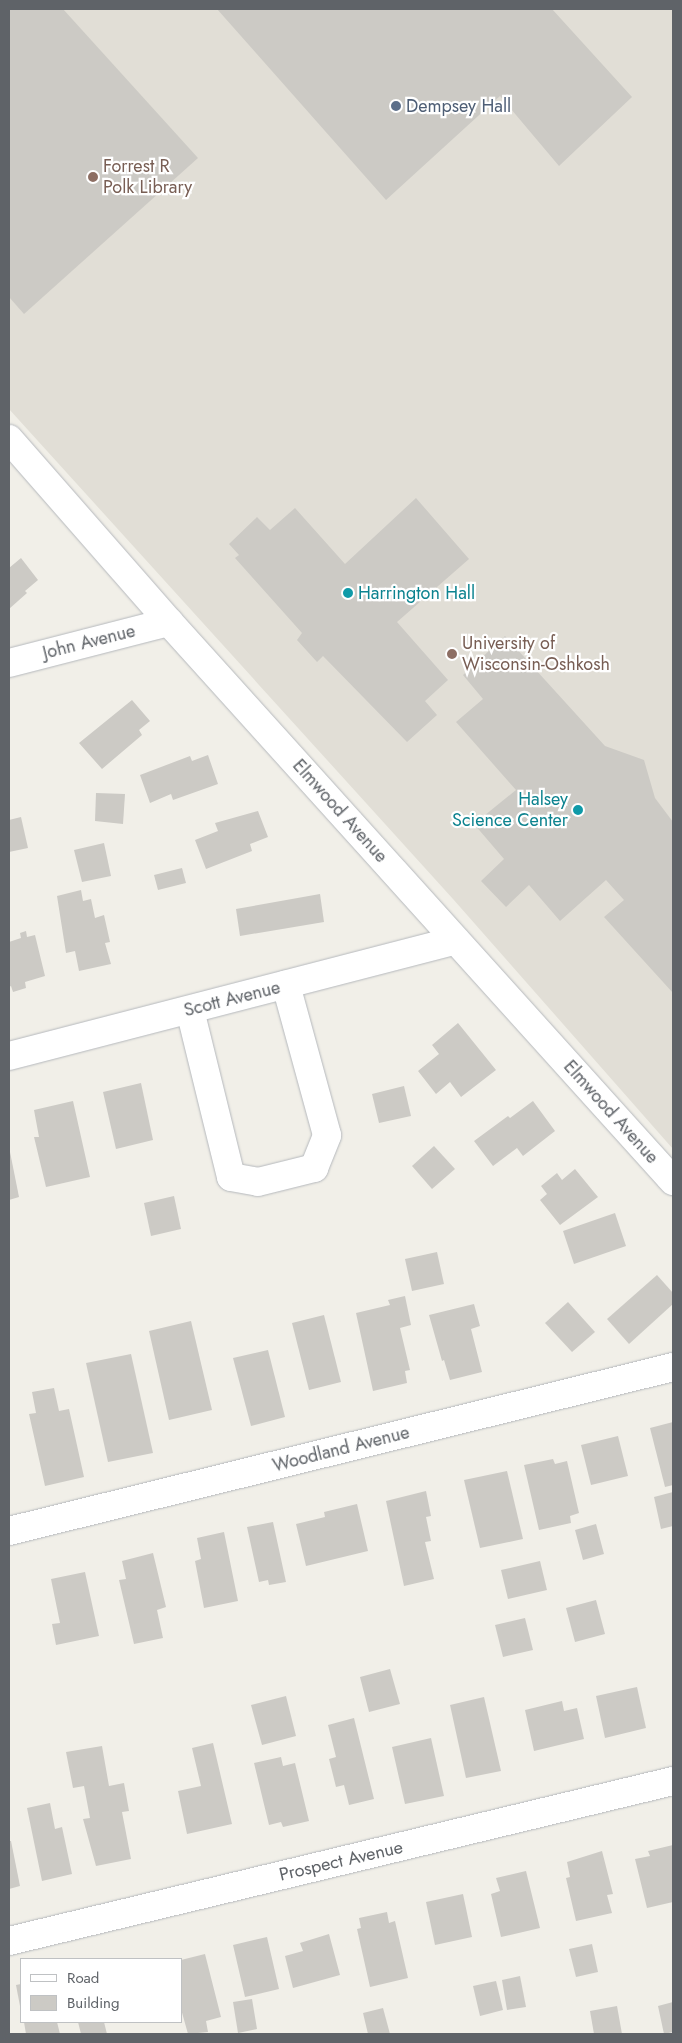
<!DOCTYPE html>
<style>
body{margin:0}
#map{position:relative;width:682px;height:2043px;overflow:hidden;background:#f1efe8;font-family:Jost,sans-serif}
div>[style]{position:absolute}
.education>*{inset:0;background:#e1ded6}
.building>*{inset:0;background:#cccac5}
.roads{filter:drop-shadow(0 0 1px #b5b8bc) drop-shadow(0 0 1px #b5b8bc)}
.minor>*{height:28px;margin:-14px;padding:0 14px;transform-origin:14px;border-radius:14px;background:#fff}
.dots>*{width:14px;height:14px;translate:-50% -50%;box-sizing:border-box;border:2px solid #fff;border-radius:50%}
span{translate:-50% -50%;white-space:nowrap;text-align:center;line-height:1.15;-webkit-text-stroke:4.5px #fff;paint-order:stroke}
.service-label{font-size:18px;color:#4e5e75}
.left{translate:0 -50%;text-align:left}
.education-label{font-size:18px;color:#785e54}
.culture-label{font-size:18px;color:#0d838f}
.right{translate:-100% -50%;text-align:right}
.street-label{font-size:18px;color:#5f6368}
.frame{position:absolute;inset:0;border:10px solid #5f6368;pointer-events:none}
.legend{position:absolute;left:20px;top:1958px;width:162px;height:65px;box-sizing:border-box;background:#fff;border:1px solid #bfc1c3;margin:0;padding:6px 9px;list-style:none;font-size:15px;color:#5f6368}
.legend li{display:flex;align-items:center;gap:10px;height:25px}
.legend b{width:25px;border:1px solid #bfc1c3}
</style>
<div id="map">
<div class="education">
<div style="clip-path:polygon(9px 9px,673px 9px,673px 1149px,453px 899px,9px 409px)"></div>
</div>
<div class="building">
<div style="clip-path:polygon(9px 9px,63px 9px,198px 158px,24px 314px,9px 297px)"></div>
<div style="clip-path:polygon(217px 9px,552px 9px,632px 97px,559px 166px,500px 96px,386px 200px)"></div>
<div style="clip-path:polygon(416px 498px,469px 559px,397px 622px,448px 680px,425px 701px,437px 715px,407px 742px,323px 656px,317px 662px,297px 640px,302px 633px,235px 558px,239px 555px,229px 544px,257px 517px,270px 530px,295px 508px,345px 564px)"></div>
<div style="clip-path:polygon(21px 558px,38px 580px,25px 591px,27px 593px,9px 609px,9px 568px)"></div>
<div style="clip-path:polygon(505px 636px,605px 746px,644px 760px,655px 798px,673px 822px,673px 993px,604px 917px,624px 900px,606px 880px,560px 921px,529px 885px,506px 907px,481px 881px,504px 859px,474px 824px,516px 790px,456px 722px,483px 699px,463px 675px)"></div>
<div style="clip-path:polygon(132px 700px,150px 721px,139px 730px,142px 735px,102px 769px,79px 743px)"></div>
<div style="clip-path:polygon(208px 755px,218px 784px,173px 800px,171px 794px,150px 803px,140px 775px,190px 756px,192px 761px)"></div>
<div style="clip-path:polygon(96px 793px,125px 794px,123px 824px,95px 821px)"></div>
<div style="clip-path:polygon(258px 811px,268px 837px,250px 844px,252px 851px,206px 869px,195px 840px,218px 831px,215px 823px)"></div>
<div style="clip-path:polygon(21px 817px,28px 848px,9px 852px,9px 820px)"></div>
<div style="clip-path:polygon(104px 843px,111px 876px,82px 882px,74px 850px)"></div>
<div style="clip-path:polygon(182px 868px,186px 883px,158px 890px,154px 875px)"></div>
<div style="clip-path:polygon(81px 890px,83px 901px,91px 899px,95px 918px,104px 915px,110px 942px,105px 943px,111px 964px,79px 971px,75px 951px,66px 953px,57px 896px)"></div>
<div style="clip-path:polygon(320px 894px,324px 922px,240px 936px,236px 909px)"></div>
<div style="clip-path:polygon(26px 931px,27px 937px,35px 935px,45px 976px,25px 982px,26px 988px,13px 992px,11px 986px,9px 987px,9px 942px,21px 938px,20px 933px)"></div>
<div style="clip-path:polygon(458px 1023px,496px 1070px,461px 1097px,450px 1082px,436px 1094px,418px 1071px,439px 1054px,432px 1045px)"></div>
<div style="clip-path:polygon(141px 1083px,153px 1140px,116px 1149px,103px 1092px)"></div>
<div style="clip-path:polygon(404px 1086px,411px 1116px,379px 1123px,372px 1094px)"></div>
<div style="clip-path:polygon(73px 1101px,90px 1177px,46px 1187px,34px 1137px,39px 1137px,34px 1110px)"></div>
<div style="clip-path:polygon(533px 1101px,555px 1131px,523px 1156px,517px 1148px,493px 1166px,474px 1141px,508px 1116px,510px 1118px)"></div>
<div style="clip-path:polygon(434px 1146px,455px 1169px,432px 1189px,412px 1166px)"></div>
<div style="clip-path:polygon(10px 1152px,19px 1197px,9px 1200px,9px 1153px)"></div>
<div style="clip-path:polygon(575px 1169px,598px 1197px,560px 1225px,540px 1200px,547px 1194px,541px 1186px,557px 1173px,562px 1180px)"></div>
<div style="clip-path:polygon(174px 1196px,181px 1229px,151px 1236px,144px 1203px)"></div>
<div style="clip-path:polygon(615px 1213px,626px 1246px,574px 1264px,563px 1231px)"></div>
<div style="clip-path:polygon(437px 1252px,444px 1284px,412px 1291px,405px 1259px)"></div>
<div style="clip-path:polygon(657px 1275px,673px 1293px,673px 1304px,629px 1344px,607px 1319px)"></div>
<div style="clip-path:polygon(405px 1296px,411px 1325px,400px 1328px,410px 1370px,405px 1371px,407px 1383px,373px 1391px,356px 1313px,390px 1305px,388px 1300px)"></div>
<div style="clip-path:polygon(568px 1302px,595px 1332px,572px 1352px,545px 1323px)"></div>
<div style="clip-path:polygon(474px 1304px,480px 1326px,471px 1329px,482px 1372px,450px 1380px,444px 1360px,442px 1361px,429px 1315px)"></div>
<div style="clip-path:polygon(324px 1315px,341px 1382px,309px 1390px,292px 1323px)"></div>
<div style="clip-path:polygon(191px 1321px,212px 1410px,169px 1420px,149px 1331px)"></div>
<div style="clip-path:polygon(268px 1350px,285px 1417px,251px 1426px,233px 1358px)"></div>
<div style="clip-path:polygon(131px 1354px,153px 1453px,108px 1462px,86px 1363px)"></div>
<div style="clip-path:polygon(54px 1388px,59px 1411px,69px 1409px,84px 1477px,45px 1486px,29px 1414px,36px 1413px,32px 1392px)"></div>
<div style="clip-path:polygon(673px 1422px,673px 1485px,665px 1487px,650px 1428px)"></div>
<div style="clip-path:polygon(618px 1436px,628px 1476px,591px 1485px,581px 1445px)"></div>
<div style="clip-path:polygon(553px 1459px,555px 1464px,567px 1461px,579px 1513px,570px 1516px,571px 1523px,539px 1530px,524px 1465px)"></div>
<div style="clip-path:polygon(507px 1471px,523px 1539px,480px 1548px,464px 1480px)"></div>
<div style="clip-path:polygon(426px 1491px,431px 1516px,426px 1517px,431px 1541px,425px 1542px,434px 1579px,404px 1586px,386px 1501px)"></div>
<div style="clip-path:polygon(673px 1492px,673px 1526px,661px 1529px,654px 1497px)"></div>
<div style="clip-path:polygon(357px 1504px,368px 1551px,306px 1566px,296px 1524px,325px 1517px,324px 1512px)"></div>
<div style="clip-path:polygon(273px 1522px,286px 1582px,269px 1585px,268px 1580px,259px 1582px,247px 1527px)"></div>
<div style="clip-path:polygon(596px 1524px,604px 1554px,583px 1560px,575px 1530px)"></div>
<div style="clip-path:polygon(224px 1532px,238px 1601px,204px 1608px,195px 1561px,201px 1559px,197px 1538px)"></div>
<div style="clip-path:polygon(153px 1553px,166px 1607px,157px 1610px,163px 1638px,134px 1644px,119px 1580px,126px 1579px,122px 1561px)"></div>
<div style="clip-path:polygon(540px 1561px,547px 1590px,508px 1599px,501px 1570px)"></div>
<div style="clip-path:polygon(85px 1572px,99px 1636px,56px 1645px,52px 1624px,60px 1623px,51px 1579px)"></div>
<div style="clip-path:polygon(596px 1600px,605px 1634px,575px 1642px,566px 1608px)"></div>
<div style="clip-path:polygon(525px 1618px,533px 1650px,503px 1657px,495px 1625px)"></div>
<div style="clip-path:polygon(390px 1669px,400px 1704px,369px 1712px,360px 1677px)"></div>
<div style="clip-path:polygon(637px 1687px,646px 1728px,605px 1738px,596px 1696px)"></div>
<div style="clip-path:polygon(286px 1696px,296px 1736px,262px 1745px,251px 1705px)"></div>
<div style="clip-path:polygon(484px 1697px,501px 1771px,466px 1778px,450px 1705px)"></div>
<div style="clip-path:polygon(562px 1701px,564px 1711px,577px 1708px,584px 1739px,534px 1751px,525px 1710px)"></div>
<div style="clip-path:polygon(354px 1718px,374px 1799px,349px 1805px,344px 1785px,336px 1787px,329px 1759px,336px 1757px,328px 1725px)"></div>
<div style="clip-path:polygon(431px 1738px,444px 1796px,405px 1804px,392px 1747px)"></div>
<div style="clip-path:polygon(213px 1743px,232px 1824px,187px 1834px,178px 1791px,201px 1786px,192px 1748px)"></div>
<div style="clip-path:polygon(102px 1746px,109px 1786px,124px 1783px,129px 1811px,122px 1812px,131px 1859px,96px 1866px,83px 1819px,90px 1818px,84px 1786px,73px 1788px,66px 1752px)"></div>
<div style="clip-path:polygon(281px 1757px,283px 1766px,295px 1763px,309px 1821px,283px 1827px,281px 1822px,269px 1825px,254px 1763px)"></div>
<div style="clip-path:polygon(50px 1803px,55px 1829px,62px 1827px,72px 1874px,42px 1881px,27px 1808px)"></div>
<div style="clip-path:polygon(9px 1841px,11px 1841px,20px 1886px,9px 1889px)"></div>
<div style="clip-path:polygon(673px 1845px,673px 1902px,647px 1908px,635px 1859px,650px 1856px,648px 1851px)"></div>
<div style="clip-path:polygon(602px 1851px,613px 1894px,607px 1895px,612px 1913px,576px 1921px,566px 1878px,570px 1877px,567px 1862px)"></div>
<div style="clip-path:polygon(526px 1871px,540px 1928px,501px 1937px,491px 1894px,500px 1891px,496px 1878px)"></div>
<div style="clip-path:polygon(463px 1894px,472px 1937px,435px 1945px,426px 1902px)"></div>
<div style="clip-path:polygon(387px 1912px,389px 1923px,395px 1921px,408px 1978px,370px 1987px,357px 1929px,361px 1928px,359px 1918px)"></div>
<div style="clip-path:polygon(329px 1934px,340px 1975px,293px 1988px,285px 1956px,303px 1951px,300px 1943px)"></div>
<div style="clip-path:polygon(267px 1937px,279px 1989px,245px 1997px,233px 1945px)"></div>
<div style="clip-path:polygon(592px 1944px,598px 1972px,576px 1977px,569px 1949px)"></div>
<div style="clip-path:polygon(205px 1954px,221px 2017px,206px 2021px,208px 2032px,188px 2034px,181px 2009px,181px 1960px)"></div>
<div style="clip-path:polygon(520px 1976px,526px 2007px,507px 2010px,502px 1980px)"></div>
<div style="clip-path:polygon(496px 1981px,503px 2010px,480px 2016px,473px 1986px)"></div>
<div style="clip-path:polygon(21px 1984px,21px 2006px,20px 2006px,16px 1985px)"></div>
<div style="clip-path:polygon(252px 1999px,257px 2029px,238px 2033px,233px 2002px)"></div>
<div style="clip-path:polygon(673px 2002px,673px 2032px,664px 2034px,658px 2006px)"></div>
<div style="clip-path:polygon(617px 2006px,622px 2034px,594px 2034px,590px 2011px)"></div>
<div style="clip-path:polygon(383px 2008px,390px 2034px,368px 2034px,363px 2013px)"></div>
<div style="clip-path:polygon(24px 2022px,57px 2022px,60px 2034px,26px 2034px)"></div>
<div style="clip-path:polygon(78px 2022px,104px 2022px,107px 2034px,81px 2034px)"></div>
</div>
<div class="roads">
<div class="minor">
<div style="left:9px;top:439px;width:243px;rotate:48.8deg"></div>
<div style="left:169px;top:622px;width:753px;rotate:47.96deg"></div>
<div style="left:9px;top:663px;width:165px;rotate:-14.4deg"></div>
<div style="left:190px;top:1010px;width:172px;rotate:76.2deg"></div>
<div style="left:231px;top:1177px;width:27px;rotate:10deg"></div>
<div style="left:258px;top:1182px;width:58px;rotate:-14deg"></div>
<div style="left:314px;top:1168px;width:35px;rotate:-68deg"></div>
<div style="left:327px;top:1135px;width:156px;rotate:-105.3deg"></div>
<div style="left:9px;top:1056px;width:461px;rotate:-14.5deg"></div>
<div style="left:9px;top:1531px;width:684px;rotate:-13.87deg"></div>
<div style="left:9px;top:1941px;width:683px;rotate:-13.55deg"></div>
</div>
</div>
<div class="dots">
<div style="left:396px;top:106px;background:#5c6f8a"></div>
<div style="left:93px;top:177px;background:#8d6e63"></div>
<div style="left:348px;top:593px;background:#0f9aa8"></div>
<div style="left:452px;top:654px;background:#8d6e63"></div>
<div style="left:578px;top:810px;background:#0f9aa8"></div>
</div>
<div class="service-label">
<span class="left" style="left:406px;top:106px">Dempsey Hall</span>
</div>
<div class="education-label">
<span class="left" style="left:103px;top:177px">Forrest R<br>Polk Library</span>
<span class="left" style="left:462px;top:654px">University of<br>Wisconsin-Oshkosh</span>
</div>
<div class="culture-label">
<span class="left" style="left:358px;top:593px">Harrington Hall</span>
<span class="right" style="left:568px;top:810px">Halsey<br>Science Center</span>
</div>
<div class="street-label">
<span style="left:89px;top:642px;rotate:-14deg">John Avenue</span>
<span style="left:340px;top:811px;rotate:48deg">Elmwood Avenue</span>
<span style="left:232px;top:999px;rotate:-14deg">Scott Avenue</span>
<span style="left:611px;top:1112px;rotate:48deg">Elmwood Avenue</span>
<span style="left:341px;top:1449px;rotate:-14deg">Woodland Avenue</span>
<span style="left:341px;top:1861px;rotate:-13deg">Prospect Avenue</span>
</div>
<div class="frame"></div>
<ul class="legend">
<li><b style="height:6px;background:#fff"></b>Road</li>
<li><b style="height:14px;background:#cccac5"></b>Building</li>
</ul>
</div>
